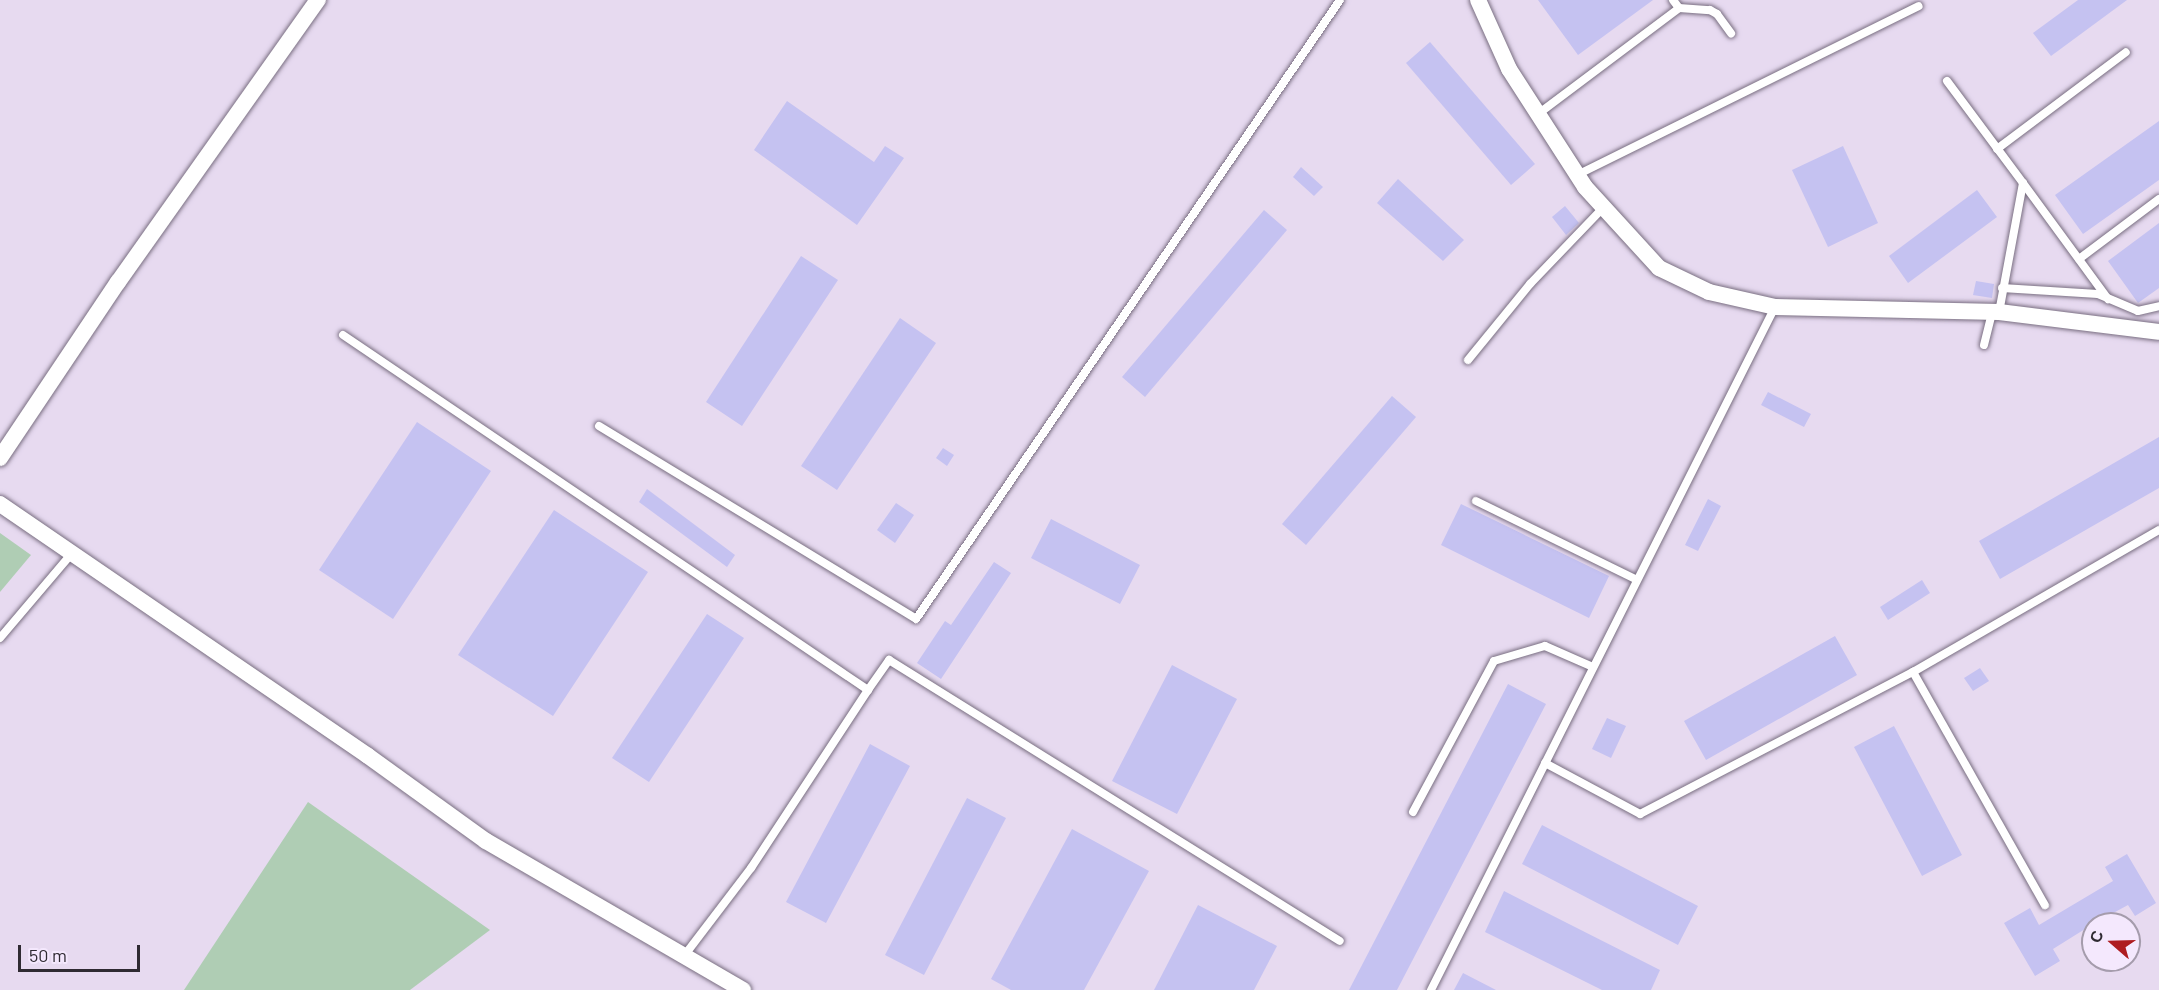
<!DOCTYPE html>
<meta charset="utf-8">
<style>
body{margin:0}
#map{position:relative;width:2159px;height:990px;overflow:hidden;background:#e7daf0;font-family:Barlow,sans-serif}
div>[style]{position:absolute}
.green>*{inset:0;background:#afcdb4}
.building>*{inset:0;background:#c5c2f1}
.roads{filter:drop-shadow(0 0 2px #796e81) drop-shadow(0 0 2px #796e81)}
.lane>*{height:8px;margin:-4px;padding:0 4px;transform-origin:4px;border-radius:4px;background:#fff}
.street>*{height:16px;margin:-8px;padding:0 8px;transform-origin:8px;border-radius:8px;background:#fff}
span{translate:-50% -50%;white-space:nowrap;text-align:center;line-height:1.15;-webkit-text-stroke:6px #f4e8fd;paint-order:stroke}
.north{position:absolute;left:2081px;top:912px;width:60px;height:60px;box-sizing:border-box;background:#f4e8fd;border:2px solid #a59cac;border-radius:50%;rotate:290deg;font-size:16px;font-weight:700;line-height:24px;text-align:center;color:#2f2a32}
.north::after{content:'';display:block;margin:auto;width:21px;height:27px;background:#ae1c20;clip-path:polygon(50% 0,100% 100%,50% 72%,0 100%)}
.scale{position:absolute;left:18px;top:945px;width:122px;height:27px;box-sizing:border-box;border:3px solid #2f2a32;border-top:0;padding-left:8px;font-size:18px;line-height:21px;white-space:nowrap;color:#2f2a32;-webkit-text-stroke:4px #f4e8fd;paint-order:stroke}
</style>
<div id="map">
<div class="green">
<div style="clip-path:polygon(0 533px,31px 555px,0 592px)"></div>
<div style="clip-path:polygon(308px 802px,490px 930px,410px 990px,184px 990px)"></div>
</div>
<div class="building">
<div style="clip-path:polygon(1538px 0,1653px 0,1578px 55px)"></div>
<div style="clip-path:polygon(2078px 0,2127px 0,2051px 56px,2033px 33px)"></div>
<div style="clip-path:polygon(1430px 42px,1535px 164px,1511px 185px,1406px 63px)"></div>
<div style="clip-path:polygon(787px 101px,874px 162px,885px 146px,904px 158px,857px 225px,754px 150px)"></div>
<div style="clip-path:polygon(2159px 121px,2159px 180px,2083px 234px,2055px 195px)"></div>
<div style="clip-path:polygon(1843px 146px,1878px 223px,1828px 247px,1792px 170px)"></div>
<div style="clip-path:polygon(1301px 167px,1323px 187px,1314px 196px,1293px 177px)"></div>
<div style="clip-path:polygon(1398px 179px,1464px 240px,1443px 261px,1377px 203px)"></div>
<div style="clip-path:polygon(1977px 190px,1997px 217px,1908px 283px,1889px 256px)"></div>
<div style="clip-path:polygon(1565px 206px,1579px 223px,1566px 235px,1552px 217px)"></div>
<div style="clip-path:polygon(1264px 210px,1287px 230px,1145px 397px,1122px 377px)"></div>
<div style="clip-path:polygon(2159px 223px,2159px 288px,2138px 303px,2108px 261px)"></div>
<div style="clip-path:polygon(801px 256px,838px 280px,742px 426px,706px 402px)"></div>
<div style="clip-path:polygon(1976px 281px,1994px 284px,1992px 298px,1973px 295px)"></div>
<div style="clip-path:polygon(900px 318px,936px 343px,837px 490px,801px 466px)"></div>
<div style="clip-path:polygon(1768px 392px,1811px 414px,1804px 427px,1761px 405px)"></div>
<div style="clip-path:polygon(1392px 396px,1416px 417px,1306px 545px,1282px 524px)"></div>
<div style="clip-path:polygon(417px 422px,491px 471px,393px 619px,319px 570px)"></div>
<div style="clip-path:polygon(2159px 437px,2159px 488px,2000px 579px,1979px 541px)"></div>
<div style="clip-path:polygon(943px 448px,954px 455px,947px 466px,936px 458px)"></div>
<div style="clip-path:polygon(647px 489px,735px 555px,727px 567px,639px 502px)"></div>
<div style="clip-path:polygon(1708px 499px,1721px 506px,1698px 551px,1685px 545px)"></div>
<div style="clip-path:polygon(896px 503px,914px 515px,895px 543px,877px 530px)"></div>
<div style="clip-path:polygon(1461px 504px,1609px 576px,1589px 618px,1441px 545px)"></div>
<div style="clip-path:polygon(554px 510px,648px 572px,553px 716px,458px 655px)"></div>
<div style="clip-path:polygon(1051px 519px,1140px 565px,1120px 604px,1031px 558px)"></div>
<div style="clip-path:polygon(994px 562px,1011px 573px,941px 679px,917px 663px,945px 621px,951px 625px)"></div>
<div style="clip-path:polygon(1922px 580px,1930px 593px,1888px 620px,1880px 607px)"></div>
<div style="clip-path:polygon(707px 614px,744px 638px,649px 782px,612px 758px)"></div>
<div style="clip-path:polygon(1835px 636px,1857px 675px,1706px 760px,1684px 721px)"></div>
<div style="clip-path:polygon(1172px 665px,1237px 699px,1177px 814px,1112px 781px)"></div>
<div style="clip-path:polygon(1980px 668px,1989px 681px,1973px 691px,1964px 678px)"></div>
<div style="clip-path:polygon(1508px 684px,1546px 704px,1397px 990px,1349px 990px)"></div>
<div style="clip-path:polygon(1607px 718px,1626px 726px,1611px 758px,1592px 749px)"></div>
<div style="clip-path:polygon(1894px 726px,1962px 855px,1922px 876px,1854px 747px)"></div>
<div style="clip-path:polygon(870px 744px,910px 766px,826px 923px,786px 902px)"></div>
<div style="clip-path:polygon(967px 798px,1006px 818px,924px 975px,885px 955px)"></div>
<div style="clip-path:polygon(1542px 825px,1698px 906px,1678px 945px,1522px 864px)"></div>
<div style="clip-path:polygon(1072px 829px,1149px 871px,1084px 990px,1011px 990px,991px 979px)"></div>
<div style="clip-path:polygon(2127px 854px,2156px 903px,2135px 916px,2128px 905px,2093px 924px,2053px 949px,2060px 961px,2035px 976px,2004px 923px,2030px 908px,2039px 925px,2113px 881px,2105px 867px)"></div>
<div style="clip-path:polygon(1504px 891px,1660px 970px,1651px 990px,1602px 990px,1485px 932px)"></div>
<div style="clip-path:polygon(1198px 905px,1277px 946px,1254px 990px,1154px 990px)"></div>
<div style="clip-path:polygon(1463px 973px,1496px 990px,1454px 990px)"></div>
</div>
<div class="roads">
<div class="lane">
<div style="left:1679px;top:8px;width:31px;rotate:4deg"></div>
<div style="left:1710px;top:10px;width:8px;rotate:30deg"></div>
<div style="left:1717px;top:14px;width:24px;rotate:54deg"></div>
<div style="left:1947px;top:81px;width:127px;rotate:53.3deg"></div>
<div style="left:2023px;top:183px;width:131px;rotate:100.5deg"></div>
<div style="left:1538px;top:114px;width:176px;rotate:-36.9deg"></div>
<div style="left:1679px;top:8px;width:10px;rotate:-127deg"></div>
<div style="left:1997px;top:149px;width:161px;rotate:-36.9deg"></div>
<div style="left:1577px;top:175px;width:381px;rotate:-26.3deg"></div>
<div style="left:2023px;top:183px;width:144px;rotate:53.8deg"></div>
<div style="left:2079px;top:259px;width:100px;rotate:-36.9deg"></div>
<div style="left:2002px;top:288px;width:96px;rotate:3.6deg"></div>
<div style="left:2098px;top:294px;width:43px;rotate:23deg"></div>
<div style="left:2138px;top:311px;width:22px;rotate:-13deg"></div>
<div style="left:343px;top:335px;width:634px;rotate:34.07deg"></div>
<div style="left:868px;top:690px;width:213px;rotate:123.3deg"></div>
<div style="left:751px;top:868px;width:111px;rotate:127.3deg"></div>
<div style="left:1984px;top:345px;width:34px;rotate:-76deg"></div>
<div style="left:1468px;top:360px;width:98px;rotate:-50.8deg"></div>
<div style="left:1530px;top:284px;width:105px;rotate:-46.2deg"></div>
<div style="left:599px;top:426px;width:371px;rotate:31.3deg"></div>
<div style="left:916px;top:619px;width:750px;rotate:-55.59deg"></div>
<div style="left:1476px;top:501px;width:179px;rotate:26.1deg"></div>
<div style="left:0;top:638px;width:111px;rotate:-49.7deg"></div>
<div style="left:1913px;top:672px;width:268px;rotate:60.5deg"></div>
<div style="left:868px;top:690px;width:37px;rotate:-55deg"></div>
<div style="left:889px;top:660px;width:531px;rotate:31.93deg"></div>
<div style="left:1545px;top:763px;width:108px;rotate:28.2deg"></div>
<div style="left:1640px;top:814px;width:308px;rotate:-27.5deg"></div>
<div style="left:1913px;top:672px;width:284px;rotate:-30deg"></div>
<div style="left:1413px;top:812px;width:171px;rotate:-61.8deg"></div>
<div style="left:1494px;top:661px;width:53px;rotate:-16.4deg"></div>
<div style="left:1545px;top:646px;width:52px;rotate:23.6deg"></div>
<div style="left:1431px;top:990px;width:765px;rotate:-63.27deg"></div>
</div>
<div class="street">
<div style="left:1478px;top:0;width:76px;rotate:65.8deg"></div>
<div style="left:1509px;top:69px;width:140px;rotate:57.2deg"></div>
<div style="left:1585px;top:187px;width:110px;rotate:47.6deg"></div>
<div style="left:1659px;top:268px;width:55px;rotate:25.6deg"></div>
<div style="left:1709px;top:292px;width:68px;rotate:12.8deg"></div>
<div style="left:1775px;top:307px;width:224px;rotate:1.3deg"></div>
<div style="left:1999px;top:312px;width:161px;rotate:7.1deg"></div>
<div style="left:0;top:458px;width:212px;rotate:-56.2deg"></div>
<div style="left:118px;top:282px;width:346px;rotate:-54.7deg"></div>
<div style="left:0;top:504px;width:446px;rotate:34.4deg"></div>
<div style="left:368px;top:756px;width:145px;rotate:35.8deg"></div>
<div style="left:486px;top:841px;width:297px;rotate:30.1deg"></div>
</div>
</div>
<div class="north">С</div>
<div class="scale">50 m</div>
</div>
